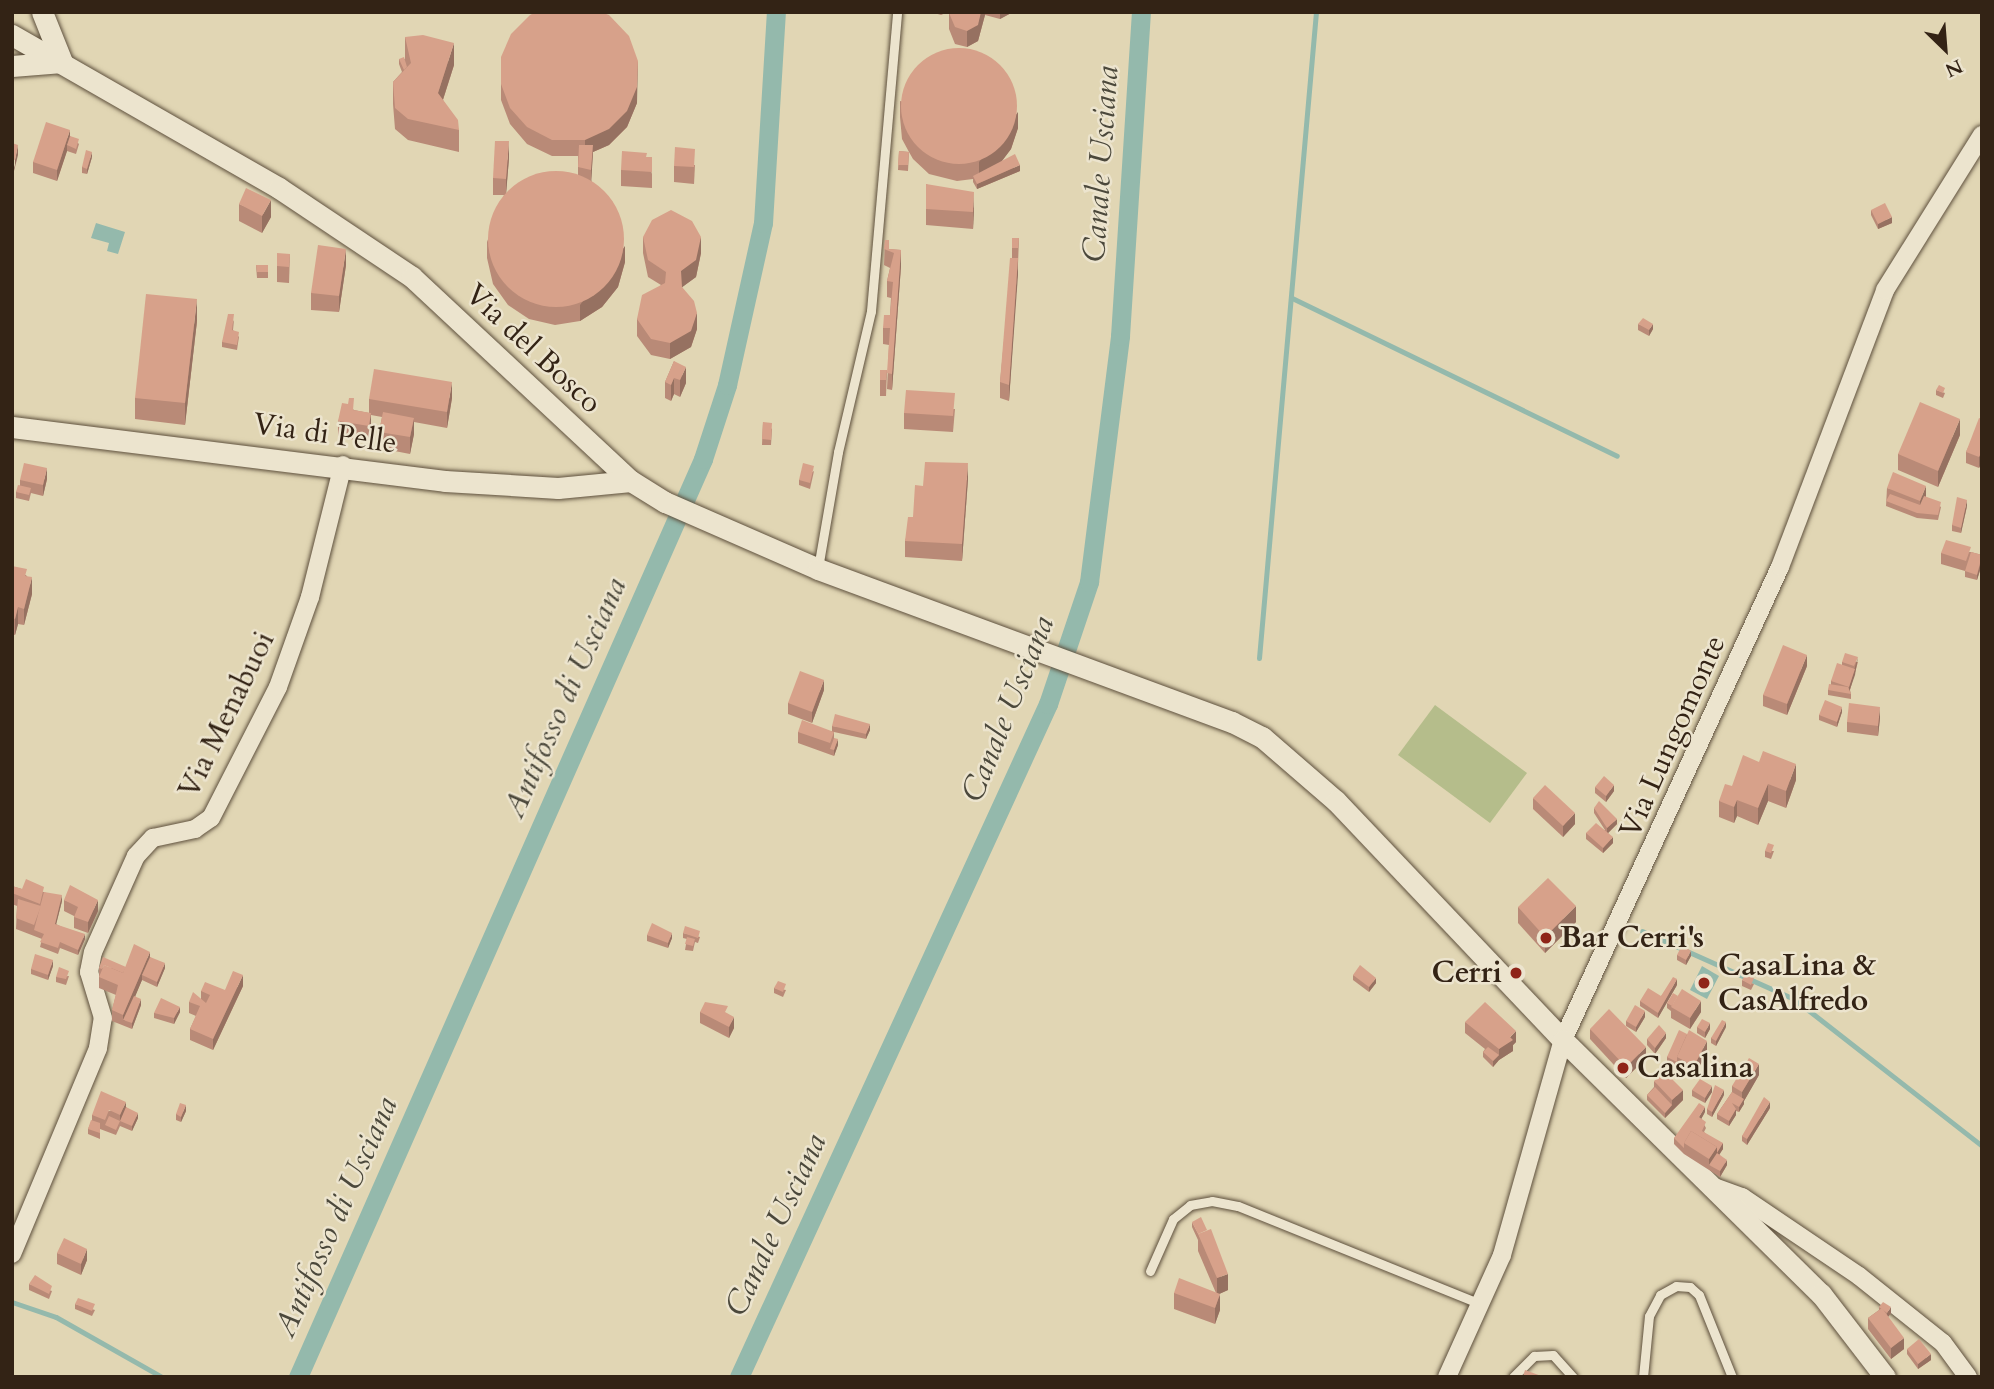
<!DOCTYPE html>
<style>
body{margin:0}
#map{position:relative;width:1994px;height:1389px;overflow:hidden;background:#e1d6b4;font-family:Cardo,serif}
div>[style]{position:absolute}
.green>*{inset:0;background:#b5bd8b}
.water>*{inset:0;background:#94b9ac}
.stream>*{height:5px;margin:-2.5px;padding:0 2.5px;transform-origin:2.5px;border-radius:2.5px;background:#94b9ac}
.canal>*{height:19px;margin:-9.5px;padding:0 9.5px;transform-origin:9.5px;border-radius:9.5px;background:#94b9ac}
.roads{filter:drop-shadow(0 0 2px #5e503d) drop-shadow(0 0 2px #5e503d)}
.service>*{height:9px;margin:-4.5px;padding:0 4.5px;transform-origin:4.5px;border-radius:4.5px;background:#ece4ce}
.minor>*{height:18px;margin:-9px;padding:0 9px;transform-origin:9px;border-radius:9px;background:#ece4ce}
.tertiary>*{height:21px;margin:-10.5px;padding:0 10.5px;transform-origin:10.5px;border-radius:10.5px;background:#ece4ce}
.wall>*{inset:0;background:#b98a77}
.shaded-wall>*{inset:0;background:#967161}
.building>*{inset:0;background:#d7a18a}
.round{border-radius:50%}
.dots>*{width:19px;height:19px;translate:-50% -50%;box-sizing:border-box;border:4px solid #ece4ce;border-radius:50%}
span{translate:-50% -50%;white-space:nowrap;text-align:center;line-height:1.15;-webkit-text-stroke:5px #ece4ce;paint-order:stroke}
.street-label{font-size:30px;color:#332315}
.poi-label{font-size:30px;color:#332315;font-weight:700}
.left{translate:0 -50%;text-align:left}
.right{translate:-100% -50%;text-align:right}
.water-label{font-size:32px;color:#4b483b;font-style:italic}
.frame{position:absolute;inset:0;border:14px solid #332315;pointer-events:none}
.north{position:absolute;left:1910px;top:14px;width:70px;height:70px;-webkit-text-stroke:5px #ece4ce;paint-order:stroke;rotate:155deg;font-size:19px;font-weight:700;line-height:28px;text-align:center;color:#332315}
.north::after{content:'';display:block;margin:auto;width:24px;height:32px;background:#332315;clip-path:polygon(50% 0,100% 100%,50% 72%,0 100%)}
</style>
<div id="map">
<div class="green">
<div style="clip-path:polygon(1435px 705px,1527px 773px,1490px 823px,1398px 755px)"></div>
</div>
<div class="water">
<div style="clip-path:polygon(96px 223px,125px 232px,118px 254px,107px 251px,109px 243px,91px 238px)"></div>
<div style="clip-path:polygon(1702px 966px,1719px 976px,1707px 999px,1690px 990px)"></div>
</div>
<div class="stream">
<div style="left:1292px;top:298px;width:361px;rotate:25.9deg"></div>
<div style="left:1259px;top:658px;width:649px;rotate:-84.96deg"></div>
<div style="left:1642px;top:931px;width:167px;rotate:24.1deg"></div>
<div style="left:1794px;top:999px;width:239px;rotate:38deg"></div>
<div style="left:12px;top:1302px;width:46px;rotate:18.8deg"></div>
<div style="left:56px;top:1317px;width:122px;rotate:29.5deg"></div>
</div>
<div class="canal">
<div style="left:298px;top:1377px;width:1003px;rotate:-66.19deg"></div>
<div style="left:703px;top:459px;width:78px;rotate:-72deg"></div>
<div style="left:727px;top:385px;width:166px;rotate:-77.5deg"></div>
<div style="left:763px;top:223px;width:211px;rotate:-86.5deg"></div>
<div style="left:739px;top:1377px;width:741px;rotate:-65.34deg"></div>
<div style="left:1048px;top:704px;width:129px;rotate:-71.4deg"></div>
<div style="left:1089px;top:582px;width:248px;rotate:-82.8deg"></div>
<div style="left:1120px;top:336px;width:325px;rotate:-86.3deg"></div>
</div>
<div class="roads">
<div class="service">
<div style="left:818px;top:568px;width:118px;rotate:-80.2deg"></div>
<div style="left:838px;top:452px;width:145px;rotate:-76.8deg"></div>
<div style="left:871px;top:311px;width:300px;rotate:-85deg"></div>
<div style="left:1150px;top:1271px;width:57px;rotate:-66.1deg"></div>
<div style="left:1173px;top:1219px;width:22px;rotate:-39deg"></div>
<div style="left:1190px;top:1205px;width:22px;rotate:-10deg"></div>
<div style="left:1212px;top:1201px;width:26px;rotate:11deg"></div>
<div style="left:1238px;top:1206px;width:262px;rotate:22deg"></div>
<div style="left:1513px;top:1377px;width:30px;rotate:-45deg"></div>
<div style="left:1534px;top:1356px;width:19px;rotate:-3deg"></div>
<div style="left:1553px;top:1355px;width:30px;rotate:48deg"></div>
<div style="left:1643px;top:1377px;width:61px;rotate:-84.4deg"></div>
<div style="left:1649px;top:1316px;width:24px;rotate:-62deg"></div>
<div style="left:1660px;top:1295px;width:18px;rotate:-29deg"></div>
<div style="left:1676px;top:1286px;width:14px;rotate:4deg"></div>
<div style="left:1690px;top:1287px;width:12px;rotate:42deg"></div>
<div style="left:1699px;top:1295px;width:88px;rotate:68.1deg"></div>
</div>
<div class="minor">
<div style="left:1714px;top:1187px;width:30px;rotate:20deg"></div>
<div style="left:1742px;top:1197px;width:141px;rotate:34deg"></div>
<div style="left:1859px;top:1276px;width:107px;rotate:38.6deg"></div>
<div style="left:1943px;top:1343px;width:42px;rotate:53.7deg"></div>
<div style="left:12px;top:1254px;width:223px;rotate:-67.3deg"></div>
<div style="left:98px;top:1048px;width:30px;rotate:-81deg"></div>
<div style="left:103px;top:1018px;width:48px;rotate:-106.9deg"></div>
<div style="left:89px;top:972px;width:20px;rotate:-79deg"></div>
<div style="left:93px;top:952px;width:105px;rotate:-65.9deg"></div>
<div style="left:136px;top:856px;width:25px;rotate:-47deg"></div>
<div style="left:153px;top:838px;width:43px;rotate:-12.1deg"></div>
<div style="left:195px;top:829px;width:19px;rotate:-35deg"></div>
<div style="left:211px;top:818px;width:147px;rotate:-62.9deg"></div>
<div style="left:278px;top:687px;width:96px;rotate:-70.4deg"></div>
<div style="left:310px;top:597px;width:136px;rotate:-76deg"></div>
<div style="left:1447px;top:1377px;width:134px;rotate:-65.7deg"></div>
<div style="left:1502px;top:1255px;width:223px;rotate:-74.2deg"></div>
<div style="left:1563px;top:1040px;width:520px;rotate:-65.36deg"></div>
<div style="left:1780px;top:567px;width:296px;rotate:-69.2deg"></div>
<div style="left:1885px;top:290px;width:183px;rotate:-58deg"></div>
</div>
<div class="tertiary">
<div style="left:12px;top:35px;width:308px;rotate:29.8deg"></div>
<div style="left:279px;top:188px;width:160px;rotate:33.8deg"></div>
<div style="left:412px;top:277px;width:299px;rotate:43deg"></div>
<div style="left:631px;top:481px;width:40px;rotate:32deg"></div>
<div style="left:665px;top:502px;width:167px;rotate:23.6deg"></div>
<div style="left:818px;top:569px;width:441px;rotate:20.3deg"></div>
<div style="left:1232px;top:722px;width:34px;rotate:27deg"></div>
<div style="left:1262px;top:737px;width:98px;rotate:40.9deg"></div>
<div style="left:1336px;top:801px;width:330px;rotate:46.5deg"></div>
<div style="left:1563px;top:1040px;width:362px;rotate:44.6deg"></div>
<div style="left:1821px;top:1294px;width:105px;rotate:52.4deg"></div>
<div style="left:12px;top:66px;width:50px;rotate:-4.6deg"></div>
<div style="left:62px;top:62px;width:54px;rotate:-111.8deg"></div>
<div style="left:12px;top:427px;width:436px;rotate:7.1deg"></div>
<div style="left:445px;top:481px;width:113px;rotate:3.5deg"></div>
<div style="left:558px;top:488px;width:73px;rotate:-5.5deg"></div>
</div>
</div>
<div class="wall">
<div style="clip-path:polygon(931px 12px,948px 12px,941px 15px)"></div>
<div style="clip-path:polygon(949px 12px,1013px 12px,1000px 19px,985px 15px,978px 41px,967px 47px,955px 44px,949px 29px)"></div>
<div style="clip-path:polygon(405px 37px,454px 65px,443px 100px,459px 130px,459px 152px,408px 140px,395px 129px,393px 104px,393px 82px,402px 72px,399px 64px,399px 59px,405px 59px)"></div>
<div style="clip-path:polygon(501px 57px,637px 103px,627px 127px,609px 145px,593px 152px,591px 180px,625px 262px,618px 287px,602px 307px,580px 321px,555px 325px,529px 319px,508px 305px,493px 284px,487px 258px,487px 242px,504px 195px,493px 195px,493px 178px,509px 158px,506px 193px,578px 175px,578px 156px,552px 156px,527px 144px,510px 124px,501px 100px)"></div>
<div style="clip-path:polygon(900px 101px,1018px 128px,1011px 149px,1002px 161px,1020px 171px,977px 189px,973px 182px,973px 179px,957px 181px,929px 174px,913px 159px,909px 152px,908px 171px,898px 170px,899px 151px,909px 152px,902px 139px,900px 117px)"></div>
<div style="clip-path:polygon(70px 136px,79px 144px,76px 154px,67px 151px,57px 181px,33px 173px,33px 162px)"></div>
<div style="clip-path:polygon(92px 157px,87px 174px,82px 173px,82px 167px)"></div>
<div style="clip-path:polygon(647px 157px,652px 174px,652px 188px,621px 186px,621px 170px)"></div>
<div style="clip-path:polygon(695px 165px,694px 184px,674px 182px,674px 166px)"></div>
<div style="clip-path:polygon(926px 184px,974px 208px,973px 229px,926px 225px)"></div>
<div style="clip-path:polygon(239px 204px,271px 217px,262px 233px,239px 221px)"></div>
<div style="clip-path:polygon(1871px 210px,1892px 223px,1878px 229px,1871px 215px)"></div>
<div style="clip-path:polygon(643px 237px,701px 253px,696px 277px,682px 287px,697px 329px,691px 347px,670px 359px,651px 355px,637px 336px,637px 319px,661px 285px,648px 277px,643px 253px)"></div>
<div style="clip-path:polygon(1012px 238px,1019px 238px,1018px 264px,1009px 401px,1000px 398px,1000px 382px,1012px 258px)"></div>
<div style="clip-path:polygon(885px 240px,889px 249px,901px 250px,901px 266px,892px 390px,887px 389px,889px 345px,883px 344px,883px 328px,890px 315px,891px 298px,887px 297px,887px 281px,890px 268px,884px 265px)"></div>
<div style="clip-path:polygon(290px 254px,289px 283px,277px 282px,277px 266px)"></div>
<div style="clip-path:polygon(256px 265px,268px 265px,268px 278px,257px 278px)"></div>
<div style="clip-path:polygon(346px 265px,339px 312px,311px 310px,311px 293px)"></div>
<div style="clip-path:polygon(234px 320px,233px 330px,239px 337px,237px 350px,222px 347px,222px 342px)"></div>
<div style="clip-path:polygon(197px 321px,185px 425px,135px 419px,135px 398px)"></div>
<div style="clip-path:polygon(1638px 324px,1653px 329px,1649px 336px,1638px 330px)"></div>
<div style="clip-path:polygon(674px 361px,686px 383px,680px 397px,674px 394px,671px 401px,665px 398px,665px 382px)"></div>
<div style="clip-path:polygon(880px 370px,887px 370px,886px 396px,880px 396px)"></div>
<div style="clip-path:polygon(1936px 390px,1945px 393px,1943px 398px,1936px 395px)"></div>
<div style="clip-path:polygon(452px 398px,447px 428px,414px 422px,414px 434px,410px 454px,379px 448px,379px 432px,382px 417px,371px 415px,371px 429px,369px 442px,338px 437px,338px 421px,348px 404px,354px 410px,369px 413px,369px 399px)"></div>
<div style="clip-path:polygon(955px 409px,953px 432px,904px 429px,904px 413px)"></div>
<div style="clip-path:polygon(1982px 419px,1982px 462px,1979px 468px,1966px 463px,1966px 452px)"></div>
<div style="clip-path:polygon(763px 422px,772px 429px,771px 445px,762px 445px)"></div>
<div style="clip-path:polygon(1960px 435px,1938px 487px,1898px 470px,1898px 454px)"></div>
<div style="clip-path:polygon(814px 471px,810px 489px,799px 485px,799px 480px)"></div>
<div style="clip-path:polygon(47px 479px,43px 496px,31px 493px,29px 501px,16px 498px,16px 492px,20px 485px,20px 480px)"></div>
<div style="clip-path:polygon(968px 479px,962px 561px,905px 557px,905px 541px,913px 517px)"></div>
<div style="clip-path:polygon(1887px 488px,1926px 497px,1941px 507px,1938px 520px,1917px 518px,1886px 506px)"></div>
<div style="clip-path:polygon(1967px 506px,1961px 533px,1952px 531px,1952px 525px)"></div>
<div style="clip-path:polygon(1971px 552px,1982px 555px,1982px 564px,1977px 580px,1965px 577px,1965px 571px,1941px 564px,1941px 553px)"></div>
<div style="clip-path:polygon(12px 566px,27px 576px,32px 594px,24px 625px,18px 624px,15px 635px,12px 634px)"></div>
<div style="clip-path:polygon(1842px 662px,1858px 662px,1850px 690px,1851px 694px,1851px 699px,1828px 695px,1828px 690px,1831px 684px,1831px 681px,1842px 665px)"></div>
<div style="clip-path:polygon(1807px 666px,1787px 715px,1763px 706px,1763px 695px)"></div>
<div style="clip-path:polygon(824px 690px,812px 723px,788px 714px,788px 703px)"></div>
<div style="clip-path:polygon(1842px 712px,1837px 727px,1819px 720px,1819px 715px)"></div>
<div style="clip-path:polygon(1880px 718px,1878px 736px,1847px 732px,1847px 722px)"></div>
<div style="clip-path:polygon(832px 726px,870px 730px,866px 739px,834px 732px,834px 738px,838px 745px,834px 756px,798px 743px,798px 732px,832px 731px)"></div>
<div style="clip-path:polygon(1796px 780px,1786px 808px,1768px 801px,1758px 825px,1737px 816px,1734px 823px,1719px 817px,1719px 801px,1732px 786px)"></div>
<div style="clip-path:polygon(1595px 787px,1614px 791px,1606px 802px,1595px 793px)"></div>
<div style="clip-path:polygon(1533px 798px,1575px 824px,1563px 837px,1533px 809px)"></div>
<div style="clip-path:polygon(1594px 808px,1617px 824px,1608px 833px,1613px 843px,1603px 853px,1586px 839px,1586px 833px,1605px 830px,1594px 813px)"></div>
<div style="clip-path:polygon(1765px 851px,1774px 851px,1771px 859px,1765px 857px)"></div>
<div style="clip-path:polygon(12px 886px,22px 889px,44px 892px,62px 901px,56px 924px,85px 939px,78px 955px,60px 948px,58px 954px,40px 947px,42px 939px,16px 929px,17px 906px,12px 904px)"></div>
<div style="clip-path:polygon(64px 900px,98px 911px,88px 933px,74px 928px,74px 916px,64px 911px)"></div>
<div style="clip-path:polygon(1518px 907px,1576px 922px,1545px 953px,1518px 923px)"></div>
<div style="clip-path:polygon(683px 933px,700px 937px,698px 943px,695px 942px,693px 951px,685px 950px,687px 939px,683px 938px)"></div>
<div style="clip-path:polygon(647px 935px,672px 938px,668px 948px,647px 941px)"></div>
<div style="clip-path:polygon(1677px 955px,1691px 956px,1686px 965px,1677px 960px)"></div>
<div style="clip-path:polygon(150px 957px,165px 968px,157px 987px,142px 980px,135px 996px,141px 1005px,132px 1029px,112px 1021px,112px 1010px,116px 995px,99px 988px,99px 968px,126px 967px)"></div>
<div style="clip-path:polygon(53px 966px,48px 980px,31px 974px,31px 969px)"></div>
<div style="clip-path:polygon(1353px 975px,1376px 983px,1369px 992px,1353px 980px)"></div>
<div style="clip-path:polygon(69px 976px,66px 985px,56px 982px,56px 977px)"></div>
<div style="clip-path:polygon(1742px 980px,1754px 984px,1751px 990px,1742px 986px)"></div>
<div style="clip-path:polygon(1677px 985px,1658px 1018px,1640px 1006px,1640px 1001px,1661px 996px)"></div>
<div style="clip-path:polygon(243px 986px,213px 1050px,190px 1040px,190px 1029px,196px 1016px,189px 1013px,189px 1002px,201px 999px,201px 991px,225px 990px)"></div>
<div style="clip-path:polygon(774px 988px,786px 990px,783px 997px,774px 993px)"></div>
<div style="clip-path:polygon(1667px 1003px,1701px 1012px,1690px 1029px,1671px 1018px,1671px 1011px,1667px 1008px)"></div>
<div style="clip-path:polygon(180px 1012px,174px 1024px,154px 1018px,154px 1013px)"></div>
<div style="clip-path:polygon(700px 1012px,728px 1014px,734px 1028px,729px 1038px,700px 1023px)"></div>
<div style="clip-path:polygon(1645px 1017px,1636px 1032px,1626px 1026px,1626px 1021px)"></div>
<div style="clip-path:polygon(1465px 1022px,1516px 1042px,1513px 1045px,1513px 1051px,1499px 1060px,1493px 1067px,1483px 1057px,1483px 1052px,1485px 1049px,1465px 1033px)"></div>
<div style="clip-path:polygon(1697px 1027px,1710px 1029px,1705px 1038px,1697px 1033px)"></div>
<div style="clip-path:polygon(1726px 1027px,1716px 1046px,1711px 1043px,1711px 1038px)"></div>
<div style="clip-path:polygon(1590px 1029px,1646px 1058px,1626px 1078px,1590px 1039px)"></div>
<div style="clip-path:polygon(1687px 1034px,1707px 1052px,1694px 1077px,1667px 1062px,1667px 1057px)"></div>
<div style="clip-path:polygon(1666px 1038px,1655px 1054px,1647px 1045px,1647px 1039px)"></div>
<div style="clip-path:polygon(1759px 1075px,1744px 1101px,1744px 1104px,1739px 1112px,1736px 1111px,1736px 1115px,1729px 1126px,1717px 1119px,1717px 1114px,1732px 1092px,1732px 1086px)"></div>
<div style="clip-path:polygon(1654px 1081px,1683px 1100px,1665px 1118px,1647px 1100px,1647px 1095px,1654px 1087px)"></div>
<div style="clip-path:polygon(1692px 1090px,1712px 1092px,1705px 1103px,1692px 1096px)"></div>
<div style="clip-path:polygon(1724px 1095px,1712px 1117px,1707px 1114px,1707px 1109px)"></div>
<div style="clip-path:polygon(126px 1107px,138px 1118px,132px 1131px,120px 1126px,116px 1135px,100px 1129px,100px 1139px,88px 1134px,88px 1129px,92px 1120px,92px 1115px)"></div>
<div style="clip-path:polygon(1770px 1108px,1747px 1145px,1742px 1141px,1742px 1136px)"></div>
<div style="clip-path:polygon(186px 1111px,181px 1122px,176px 1120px,176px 1114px)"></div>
<div style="clip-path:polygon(1705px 1112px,1701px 1119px,1706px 1128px,1704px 1132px,1723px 1149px,1719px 1154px,1727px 1165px,1720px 1177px,1684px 1154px,1674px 1144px,1674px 1138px)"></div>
<div style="clip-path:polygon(1192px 1222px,1228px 1290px,1219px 1294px,1220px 1310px,1215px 1324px,1174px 1309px,1174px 1293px,1216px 1293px,1198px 1251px,1198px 1240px,1192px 1227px)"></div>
<div style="clip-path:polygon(57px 1253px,87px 1260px,81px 1275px,57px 1264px)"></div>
<div style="clip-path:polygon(29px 1284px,52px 1291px,49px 1299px,29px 1290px)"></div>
<div style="clip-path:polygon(75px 1304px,95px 1310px,92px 1316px,75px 1309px)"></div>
<div style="clip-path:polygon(1879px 1307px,1891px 1313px,1888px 1317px,1904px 1349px,1891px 1359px,1868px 1329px,1868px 1318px,1879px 1310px)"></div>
<div style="clip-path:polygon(1907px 1349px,1931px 1360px,1918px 1369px,1907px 1354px)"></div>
</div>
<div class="shaded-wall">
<div style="clip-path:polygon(981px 12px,985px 12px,985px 15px,978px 41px,967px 47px,967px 31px)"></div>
<div style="clip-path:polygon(1000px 12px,1013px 12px,1000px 19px)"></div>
<div style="clip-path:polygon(454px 43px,454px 65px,438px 115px,438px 93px)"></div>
<div style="clip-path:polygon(638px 61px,637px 103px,627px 127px,609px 145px,593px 152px,591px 186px,591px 170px,585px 156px,585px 140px)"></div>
<div style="clip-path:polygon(1018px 112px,1018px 128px,1011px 149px,998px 166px,979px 178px,979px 162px)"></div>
<div style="clip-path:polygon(70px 130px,70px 141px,67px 145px,67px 151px,57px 181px,57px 170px)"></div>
<div style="clip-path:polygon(509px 141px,509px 158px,506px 195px,506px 179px)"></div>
<div style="clip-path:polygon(18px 145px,18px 155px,12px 179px,12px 174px,15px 165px,15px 160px)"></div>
<div style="clip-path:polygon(92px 152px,92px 157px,87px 174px,87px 169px)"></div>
<div style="clip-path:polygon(1020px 165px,1020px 171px,977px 189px,977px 184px)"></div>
<div style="clip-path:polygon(974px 192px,974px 208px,973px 229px,973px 212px)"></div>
<div style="clip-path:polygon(271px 200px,271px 217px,262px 233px,262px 216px)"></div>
<div style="clip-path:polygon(1892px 217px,1892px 223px,1878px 229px,1878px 224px)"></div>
<div style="clip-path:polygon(701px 237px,701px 253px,696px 277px,681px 288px,681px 271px)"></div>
<div style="clip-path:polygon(625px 246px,625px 262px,618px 287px,602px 307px,580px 321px,580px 305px)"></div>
<div style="clip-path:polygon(346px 249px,346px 265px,339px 312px,339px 296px)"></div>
<div style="clip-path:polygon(901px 250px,901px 266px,892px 390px,892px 374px)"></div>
<div style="clip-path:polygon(1018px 258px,1018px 275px,1009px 401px,1009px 385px)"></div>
<div style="clip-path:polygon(197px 299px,197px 321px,185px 425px,185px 403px)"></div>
<div style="clip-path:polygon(697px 313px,697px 329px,691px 347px,670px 359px,670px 343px)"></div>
<div style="clip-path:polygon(1653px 324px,1653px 329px,1649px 336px,1649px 330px)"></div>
<div style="clip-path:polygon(686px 367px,686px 383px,680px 397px,680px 380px)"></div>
<div style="clip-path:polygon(674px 378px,674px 394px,671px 401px,671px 385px)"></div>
<div style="clip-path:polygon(452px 382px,452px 398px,447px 428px,447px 412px)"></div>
<div style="clip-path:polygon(371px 413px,371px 429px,369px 442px,369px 426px)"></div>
<div style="clip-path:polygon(414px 418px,414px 434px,410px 454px,410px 437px)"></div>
<div style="clip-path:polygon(1960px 419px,1960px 435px,1938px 487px,1938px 471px)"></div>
<div style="clip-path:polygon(1982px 451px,1982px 462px,1979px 468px,1979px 457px)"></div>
<div style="clip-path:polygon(968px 463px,968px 479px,962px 561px,962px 544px)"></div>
<div style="clip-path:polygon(47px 468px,47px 479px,43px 496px,43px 485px)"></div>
<div style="clip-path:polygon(1926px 486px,1926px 496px,1920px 512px,1920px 501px)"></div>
<div style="clip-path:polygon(1967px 500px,1967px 506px,1961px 533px,1961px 528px)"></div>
<div style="clip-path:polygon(1982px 558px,1982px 564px,1977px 580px,1977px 575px)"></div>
<div style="clip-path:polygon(32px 577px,32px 594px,24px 625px,24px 609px)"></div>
<div style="clip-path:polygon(18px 607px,18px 624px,15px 635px,15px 619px)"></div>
<div style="clip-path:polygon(1807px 655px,1807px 666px,1787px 715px,1787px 704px)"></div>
<div style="clip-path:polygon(1858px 657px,1855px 675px,1849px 692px,1849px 687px)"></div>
<div style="clip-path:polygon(824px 680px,824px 690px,812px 723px,812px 712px)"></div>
<div style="clip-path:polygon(1842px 707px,1842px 712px,1837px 727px,1837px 722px)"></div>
<div style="clip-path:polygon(1880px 707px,1880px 718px,1878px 736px,1878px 726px)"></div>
<div style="clip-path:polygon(870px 724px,870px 730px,866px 739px,866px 734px)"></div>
<div style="clip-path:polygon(838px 739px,838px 745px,834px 756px,834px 750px)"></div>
<div style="clip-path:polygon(1796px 764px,1796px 780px,1786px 808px,1786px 791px)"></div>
<div style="clip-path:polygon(1768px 784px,1768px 801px,1758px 825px,1758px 808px)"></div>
<div style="clip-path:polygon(1614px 785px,1614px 791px,1606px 802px,1606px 796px)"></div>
<div style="clip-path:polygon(1737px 800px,1737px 816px,1734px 823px,1734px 807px)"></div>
<div style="clip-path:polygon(1575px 813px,1575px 824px,1563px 837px,1563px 826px)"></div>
<div style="clip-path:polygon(1617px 819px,1617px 824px,1607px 834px,1607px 828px)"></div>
<div style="clip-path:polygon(1613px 837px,1613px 843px,1603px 853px,1603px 848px)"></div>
<div style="clip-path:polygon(62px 895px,62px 901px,55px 929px,55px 924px)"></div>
<div style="clip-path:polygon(98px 900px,98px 911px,88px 933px,88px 922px)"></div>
<div style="clip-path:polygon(1576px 906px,1576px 922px,1545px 953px,1545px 937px)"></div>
<div style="clip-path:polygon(672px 933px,672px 938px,668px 948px,668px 943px)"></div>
<div style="clip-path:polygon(85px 934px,85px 939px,78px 955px,78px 950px)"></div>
<div style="clip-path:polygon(1691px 951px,1691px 956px,1686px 965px,1686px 960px)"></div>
<div style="clip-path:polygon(150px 952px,150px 963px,142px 975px,142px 980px,125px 1021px,123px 1020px,123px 1015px)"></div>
<div style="clip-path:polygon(53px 960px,53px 966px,48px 980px,48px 975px)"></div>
<div style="clip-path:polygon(165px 963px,165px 968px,157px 987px,157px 982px)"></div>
<div style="clip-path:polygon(243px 975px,243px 986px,213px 1050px,213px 1039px)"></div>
<div style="clip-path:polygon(1376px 978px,1376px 983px,1369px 992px,1369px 987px)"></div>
<div style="clip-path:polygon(1677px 979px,1677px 985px,1658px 1018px,1658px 1013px)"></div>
<div style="clip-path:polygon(141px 999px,141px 1005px,132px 1029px,132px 1023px)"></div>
<div style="clip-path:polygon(1701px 1001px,1701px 1012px,1690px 1029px,1690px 1018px)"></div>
<div style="clip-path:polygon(180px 1007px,180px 1012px,174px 1024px,174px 1018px)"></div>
<div style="clip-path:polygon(1645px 1011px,1645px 1017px,1636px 1032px,1636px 1027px)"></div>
<div style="clip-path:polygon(734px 1017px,734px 1028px,729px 1038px,729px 1027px)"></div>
<div style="clip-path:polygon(1726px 1022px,1726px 1027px,1716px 1046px,1716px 1041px)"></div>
<div style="clip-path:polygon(1710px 1023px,1710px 1029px,1705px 1038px,1705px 1032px)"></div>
<div style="clip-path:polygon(1516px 1031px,1516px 1042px,1513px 1045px,1513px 1051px,1499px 1060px,1493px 1067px,1493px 1061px,1499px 1055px,1499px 1049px)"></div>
<div style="clip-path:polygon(1666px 1033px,1666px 1038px,1655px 1054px,1655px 1048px)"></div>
<div style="clip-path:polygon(1707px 1041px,1707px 1052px,1694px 1077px,1694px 1066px)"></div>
<div style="clip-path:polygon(1646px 1047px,1646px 1058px,1626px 1078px,1626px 1067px)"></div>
<div style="clip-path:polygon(1759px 1064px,1759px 1075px,1744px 1101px,1744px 1104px,1739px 1112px,1739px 1107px,1742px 1101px,1742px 1092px)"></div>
<div style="clip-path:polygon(1712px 1086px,1712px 1092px,1705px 1103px,1705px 1098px)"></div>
<div style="clip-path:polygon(1683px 1090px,1683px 1100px,1672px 1111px,1672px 1100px)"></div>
<div style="clip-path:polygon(1724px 1090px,1724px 1095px,1712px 1117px,1712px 1112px)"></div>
<div style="clip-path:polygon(126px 1102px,126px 1113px,120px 1121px,120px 1115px)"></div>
<div style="clip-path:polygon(1770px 1102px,1770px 1108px,1747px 1145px,1747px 1139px)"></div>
<div style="clip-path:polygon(186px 1105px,186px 1111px,181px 1122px,181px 1117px)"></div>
<div style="clip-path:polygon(1672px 1105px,1672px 1111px,1665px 1118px,1665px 1113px)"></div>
<div style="clip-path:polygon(1705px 1107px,1705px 1112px,1699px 1123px,1699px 1117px)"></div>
<div style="clip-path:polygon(1736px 1109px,1736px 1115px,1729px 1126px,1729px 1121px)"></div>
<div style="clip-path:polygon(138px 1113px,138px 1118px,132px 1131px,132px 1126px)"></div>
<div style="clip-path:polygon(1723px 1143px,1723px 1149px,1712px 1166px,1709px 1165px,1709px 1159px,1717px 1147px)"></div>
<div style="clip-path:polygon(1727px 1160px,1727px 1165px,1720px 1177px,1720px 1171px)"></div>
<div style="clip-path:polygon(87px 1249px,87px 1260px,81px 1275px,81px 1264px)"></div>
<div style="clip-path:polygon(1228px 1274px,1228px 1290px,1217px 1295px,1217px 1278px)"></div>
<div style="clip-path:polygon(1220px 1294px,1220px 1310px,1215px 1324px,1215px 1308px)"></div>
<div style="clip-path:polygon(1891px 1307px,1891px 1313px,1887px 1318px,1887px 1313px)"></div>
<div style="clip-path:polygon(1904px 1338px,1904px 1349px,1891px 1359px,1891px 1348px)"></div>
<div style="clip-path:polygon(1931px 1354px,1931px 1360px,1918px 1369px,1918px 1364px)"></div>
</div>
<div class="building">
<div style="clip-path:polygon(536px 12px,601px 12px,609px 15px,629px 36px,638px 61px,637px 87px,627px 111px,609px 129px,585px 140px,552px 140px,527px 127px,510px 108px,501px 84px,501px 57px,511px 34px,530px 15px)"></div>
<div style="clip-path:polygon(981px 12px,978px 25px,967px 31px,955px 27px,949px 13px)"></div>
<div style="clip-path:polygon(423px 35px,454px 43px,438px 93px,458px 120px,459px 130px,408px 119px,395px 108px,393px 82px,411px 63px,405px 37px)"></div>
<div class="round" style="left:901px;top:48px;width:116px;height:116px"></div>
<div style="clip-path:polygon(404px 57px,407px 67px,404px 70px,399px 59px)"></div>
<div style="clip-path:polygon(46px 122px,70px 130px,57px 170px,33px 162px)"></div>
<div style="clip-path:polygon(70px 136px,79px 139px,76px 149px,67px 145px)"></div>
<div style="clip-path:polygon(495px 141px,509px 141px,506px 179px,493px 178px)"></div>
<div style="clip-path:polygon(12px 143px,18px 145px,15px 160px,12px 159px)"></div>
<div style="clip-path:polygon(579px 145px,593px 145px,591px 170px,578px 167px)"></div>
<div style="clip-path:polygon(675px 147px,695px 149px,694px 167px,674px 166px)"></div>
<div style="clip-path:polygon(86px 150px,92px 152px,87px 169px,82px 167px)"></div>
<div style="clip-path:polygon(622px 151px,647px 153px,646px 157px,652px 157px,652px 172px,621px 170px)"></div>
<div style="clip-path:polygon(899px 151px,909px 152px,908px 165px,898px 165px)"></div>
<div style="clip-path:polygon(1015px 154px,1020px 165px,977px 184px,973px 176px)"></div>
<div class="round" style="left:488px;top:171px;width:136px;height:136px"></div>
<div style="clip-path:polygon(926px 184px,974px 192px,973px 212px,926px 209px)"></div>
<div style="clip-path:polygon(246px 188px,271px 200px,262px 216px,239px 204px)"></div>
<div style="clip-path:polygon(1885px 203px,1892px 217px,1878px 224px,1871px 210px)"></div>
<div style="clip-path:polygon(671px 210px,692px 221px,701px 237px,696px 260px,681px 271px,682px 287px,694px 301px,697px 313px,691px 331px,670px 343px,651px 339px,637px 319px,642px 295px,665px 283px,666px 272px,648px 260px,643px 237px,652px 220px)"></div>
<div style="clip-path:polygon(1012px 238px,1019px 238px,1018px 248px,1012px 248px)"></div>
<div style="clip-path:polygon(885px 240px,889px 240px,889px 249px,901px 250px,892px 374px,887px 373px,890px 328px,883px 328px,884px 315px,890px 315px,893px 282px,887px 281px,894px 253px,884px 249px)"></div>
<div style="clip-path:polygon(318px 245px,346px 249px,339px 296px,311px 293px)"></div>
<div style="clip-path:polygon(277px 253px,290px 254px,289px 267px,277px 266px)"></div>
<div style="clip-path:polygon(1010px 258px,1018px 258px,1009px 385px,1000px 382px)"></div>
<div style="clip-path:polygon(256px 265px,268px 265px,268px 272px,257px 272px)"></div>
<div style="clip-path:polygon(146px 294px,197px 299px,185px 403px,135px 398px)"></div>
<div style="clip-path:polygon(228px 314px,234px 314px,232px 330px,239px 332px,237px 345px,222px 342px)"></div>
<div style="clip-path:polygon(1643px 318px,1653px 324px,1649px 330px,1638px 324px)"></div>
<div style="clip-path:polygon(674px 361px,686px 367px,680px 380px,674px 378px,671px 385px,665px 382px)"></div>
<div style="clip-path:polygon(374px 369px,452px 382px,447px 412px,369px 399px)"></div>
<div style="clip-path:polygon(880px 370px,887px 370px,886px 380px,880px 380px)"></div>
<div style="clip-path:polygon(1939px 385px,1945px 388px,1943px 393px,1936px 390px)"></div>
<div style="clip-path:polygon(906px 390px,955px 393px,953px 416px,904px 413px)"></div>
<div style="clip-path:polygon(349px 398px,354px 398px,353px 410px,371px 413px,369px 426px,338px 421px,342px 403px,348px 404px)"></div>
<div style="clip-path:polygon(1920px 402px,1960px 419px,1938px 471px,1898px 454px)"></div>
<div style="clip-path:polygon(383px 412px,414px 418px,410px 437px,379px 432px)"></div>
<div style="clip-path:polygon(1979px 418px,1982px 419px,1982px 451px,1979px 457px,1966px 452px)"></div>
<div style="clip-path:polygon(763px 422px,772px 423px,771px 440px,762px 439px)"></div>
<div style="clip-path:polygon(925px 462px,968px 463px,962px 544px,905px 541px,908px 517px,913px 517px,915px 485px,923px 486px)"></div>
<div style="clip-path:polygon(24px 463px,47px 468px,43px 485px,20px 480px)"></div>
<div style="clip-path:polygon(803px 463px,814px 466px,810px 483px,799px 480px)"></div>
<div style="clip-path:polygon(1893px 472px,1926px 486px,1920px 501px,1887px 488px)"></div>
<div style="clip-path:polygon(18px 485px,31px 488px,29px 495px,16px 492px)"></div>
<div style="clip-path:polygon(1890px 494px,1920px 505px,1924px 496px,1941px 502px,1938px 515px,1917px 513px,1886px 501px)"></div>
<div style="clip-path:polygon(1957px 497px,1967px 500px,1961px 528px,1952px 525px)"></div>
<div style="clip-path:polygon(1946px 540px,1971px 547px,1966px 561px,1941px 553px)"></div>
<div style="clip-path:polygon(1971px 552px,1982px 555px,1977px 575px,1965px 571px)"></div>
<div style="clip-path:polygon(12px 566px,27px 569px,25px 576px,32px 577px,24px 609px,18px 607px,15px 619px,12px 618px)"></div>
<div style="clip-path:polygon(1783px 645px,1807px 655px,1787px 704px,1763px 695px)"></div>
<div style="clip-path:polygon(1845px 653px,1858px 657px,1854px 666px,1842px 662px)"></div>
<div style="clip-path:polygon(1837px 663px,1855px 669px,1849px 687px,1831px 681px)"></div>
<div style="clip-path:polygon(800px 671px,824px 680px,812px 712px,788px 703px)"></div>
<div style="clip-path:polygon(1829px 684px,1848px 687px,1851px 694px,1828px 690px)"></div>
<div style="clip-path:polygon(1825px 700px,1842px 707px,1837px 722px,1819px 715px)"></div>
<div style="clip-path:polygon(1849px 703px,1880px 707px,1878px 726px,1847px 722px)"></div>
<div style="clip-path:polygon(835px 714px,870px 724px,866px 734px,832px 726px)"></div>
<div style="clip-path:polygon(802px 720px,834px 732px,830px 743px,798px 732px)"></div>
<div style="clip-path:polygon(834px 738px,838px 739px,834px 750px,830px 749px)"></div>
<div style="clip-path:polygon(1763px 751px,1796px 764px,1786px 791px,1768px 784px,1758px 808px,1737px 800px,1734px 807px,1719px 801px,1725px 784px,1732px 786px,1743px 755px,1759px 762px)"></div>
<div style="clip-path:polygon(1604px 776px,1614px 785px,1606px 796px,1595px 787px)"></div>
<div style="clip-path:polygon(1545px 785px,1575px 813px,1563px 826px,1533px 798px)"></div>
<div style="clip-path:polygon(1599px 801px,1617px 819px,1607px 828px,1594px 808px)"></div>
<div style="clip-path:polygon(1596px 823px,1613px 837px,1603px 848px,1586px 833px)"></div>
<div style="clip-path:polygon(1768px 843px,1774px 845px,1771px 853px,1765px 851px)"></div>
<div style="clip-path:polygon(1548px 878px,1576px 906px,1545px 937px,1518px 907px)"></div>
<div style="clip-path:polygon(26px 879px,44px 887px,40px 904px,12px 893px,12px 886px,22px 889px)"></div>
<div style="clip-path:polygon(70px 885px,98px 900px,88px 922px,74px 917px,78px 907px,64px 900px)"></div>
<div style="clip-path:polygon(44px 892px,62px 895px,55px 924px,85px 934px,78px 950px,60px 942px,58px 948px,40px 942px,44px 934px,34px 930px)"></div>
<div style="clip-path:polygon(18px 899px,41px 906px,34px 925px,16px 918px)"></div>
<div style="clip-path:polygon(652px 923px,672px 933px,668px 943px,647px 935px)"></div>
<div style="clip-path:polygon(685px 926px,700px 931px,698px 938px,683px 933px)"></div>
<div style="clip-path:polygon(687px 937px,695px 939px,693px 946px,685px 944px)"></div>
<div style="clip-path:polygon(134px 944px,150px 952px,123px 1015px,112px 1010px,118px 985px,99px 977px,104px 965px,123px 973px)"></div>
<div style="clip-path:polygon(1682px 945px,1691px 951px,1686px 960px,1677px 955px)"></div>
<div style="clip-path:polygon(35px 954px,53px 960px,48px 975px,31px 969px)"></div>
<div style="clip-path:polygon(103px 957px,126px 967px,123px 973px,104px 965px,102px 969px,99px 968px)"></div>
<div style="clip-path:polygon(150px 957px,165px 963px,157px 982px,142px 975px)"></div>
<div style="clip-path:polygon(1360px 965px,1376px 978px,1369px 987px,1353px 975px)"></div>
<div style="clip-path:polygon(59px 967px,69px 971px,66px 979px,56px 977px)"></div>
<div style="clip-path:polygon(233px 971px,243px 975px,213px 1039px,190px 1029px,200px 1006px,189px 1002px,193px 992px,206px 1003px,210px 995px,201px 991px,205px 982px,225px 990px)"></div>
<div style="clip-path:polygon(1746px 974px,1754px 978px,1751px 985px,1742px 980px)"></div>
<div style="clip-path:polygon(1673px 977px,1677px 979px,1658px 1013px,1640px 1001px,1648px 988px,1661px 996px)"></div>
<div style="clip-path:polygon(778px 981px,786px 984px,783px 992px,774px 988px)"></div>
<div style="clip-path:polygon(1682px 989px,1701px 1001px,1690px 1018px,1671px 1007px)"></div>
<div style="clip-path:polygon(1673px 993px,1678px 996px,1672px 1006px,1667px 1003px)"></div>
<div style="clip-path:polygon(134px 996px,141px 999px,132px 1023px,123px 1020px)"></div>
<div style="clip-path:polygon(161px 998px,180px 1007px,174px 1018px,154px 1013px)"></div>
<div style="clip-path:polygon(705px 1002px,728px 1006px,725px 1012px,734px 1017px,729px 1027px,700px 1012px)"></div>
<div style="clip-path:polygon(1485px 1002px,1516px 1031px,1510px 1037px,1513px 1040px,1499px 1049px,1465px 1022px)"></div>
<div style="clip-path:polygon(1635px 1005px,1645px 1011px,1636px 1027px,1626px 1021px)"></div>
<div style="clip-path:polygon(1609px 1009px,1646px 1047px,1626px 1067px,1590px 1029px)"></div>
<div style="clip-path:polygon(1702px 1019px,1710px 1023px,1705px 1032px,1697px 1027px)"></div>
<div style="clip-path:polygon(1722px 1020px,1726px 1022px,1716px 1041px,1711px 1038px)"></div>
<div style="clip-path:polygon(1659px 1025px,1666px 1033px,1655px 1048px,1647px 1039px)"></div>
<div style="clip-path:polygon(1679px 1030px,1687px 1034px,1677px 1057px,1677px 1062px,1667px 1057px)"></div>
<div style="clip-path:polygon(1689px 1030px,1707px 1041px,1694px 1066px,1677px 1057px)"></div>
<div style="clip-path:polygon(1488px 1047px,1499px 1055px,1493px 1061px,1483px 1052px)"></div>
<div style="clip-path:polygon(1749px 1058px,1759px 1064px,1742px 1092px,1732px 1086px)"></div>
<div style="clip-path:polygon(1665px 1072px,1683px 1090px,1672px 1100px,1654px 1081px)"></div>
<div style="clip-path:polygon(1700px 1079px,1712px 1086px,1705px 1098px,1692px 1090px)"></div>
<div style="clip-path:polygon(1715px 1085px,1724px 1090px,1712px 1112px,1707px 1109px)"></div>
<div style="clip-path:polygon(1655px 1087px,1672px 1105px,1665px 1113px,1647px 1095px)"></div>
<div style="clip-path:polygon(101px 1091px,126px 1102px,120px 1115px,109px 1110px,105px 1120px,92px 1115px)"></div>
<div style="clip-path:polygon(1732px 1092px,1744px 1099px,1739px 1107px,1732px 1103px,1736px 1109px,1729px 1121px,1717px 1114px)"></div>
<div style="clip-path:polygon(1764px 1097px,1770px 1102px,1747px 1139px,1742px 1136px)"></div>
<div style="clip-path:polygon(180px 1103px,186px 1105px,181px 1117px,176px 1114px)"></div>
<div style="clip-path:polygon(1699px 1103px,1705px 1107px,1699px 1117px,1706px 1122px,1702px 1131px,1723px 1143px,1717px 1153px,1717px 1147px,1691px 1131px,1684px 1143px,1684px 1148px,1674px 1138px)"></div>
<div style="clip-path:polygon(126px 1107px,138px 1113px,132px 1126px,120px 1121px,116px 1130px,105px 1125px,109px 1116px,120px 1121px)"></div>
<div style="clip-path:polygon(91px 1120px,100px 1123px,100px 1133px,88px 1129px)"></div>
<div style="clip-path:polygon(1691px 1131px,1717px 1147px,1709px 1159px,1684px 1143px)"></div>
<div style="clip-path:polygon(1717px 1153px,1727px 1160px,1720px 1171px,1709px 1165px)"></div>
<div style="clip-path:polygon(1201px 1217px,1207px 1230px,1198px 1234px,1192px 1222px)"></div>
<div style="clip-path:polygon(1211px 1229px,1228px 1274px,1217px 1278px,1198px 1234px)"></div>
<div style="clip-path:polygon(64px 1238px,87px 1249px,81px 1264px,57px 1253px)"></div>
<div style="clip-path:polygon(35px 1275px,52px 1286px,49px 1294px,29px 1284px)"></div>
<div style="clip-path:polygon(1179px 1278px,1220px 1294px,1215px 1308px,1174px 1293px)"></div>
<div style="clip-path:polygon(78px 1298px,95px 1304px,92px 1311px,75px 1304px)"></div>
<div style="clip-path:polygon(1883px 1302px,1891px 1307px,1887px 1313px,1879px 1307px)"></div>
<div style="clip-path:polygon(1882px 1308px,1904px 1338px,1891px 1348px,1868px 1318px)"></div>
<div style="clip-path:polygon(1919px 1339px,1931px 1354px,1918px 1364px,1907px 1349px)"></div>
<div style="clip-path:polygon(1525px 1370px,1544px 1377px,1523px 1377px)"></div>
</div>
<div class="dots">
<div style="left:1546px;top:938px;background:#8f2418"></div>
<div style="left:1516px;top:973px;background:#8f2418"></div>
<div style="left:1704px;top:983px;background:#8f2418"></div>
<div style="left:1623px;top:1068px;background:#8f2418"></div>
</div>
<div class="street-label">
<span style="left:533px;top:349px;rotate:43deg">Via del Bosco</span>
<span style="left:325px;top:434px;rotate:8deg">Via di Pelle</span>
<span style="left:227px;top:715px;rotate:-64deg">Via Menabuoi</span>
<span style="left:1673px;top:737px;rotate:-66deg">Via Lungomonte</span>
</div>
<div class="poi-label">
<span class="left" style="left:1560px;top:938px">Bar Cerri's</span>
<span class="left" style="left:1718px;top:983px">CasaLina &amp;<br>CasAlfredo</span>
<span class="right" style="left:1502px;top:973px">Cerri</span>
<span class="left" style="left:1637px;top:1068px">Casalina</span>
</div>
<div class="water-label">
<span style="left:1101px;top:164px;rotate:-86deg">Canale Usciana</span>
<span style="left:565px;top:698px;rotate:-66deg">Antifosso di Usciana</span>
<span style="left:1008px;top:709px;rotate:-68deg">Canale Usciana</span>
<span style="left:336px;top:1217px;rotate:-66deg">Antifosso di Usciana</span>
<span style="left:776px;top:1225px;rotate:-65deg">Canale Usciana</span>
</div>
<div class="frame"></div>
<div class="north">N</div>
</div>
